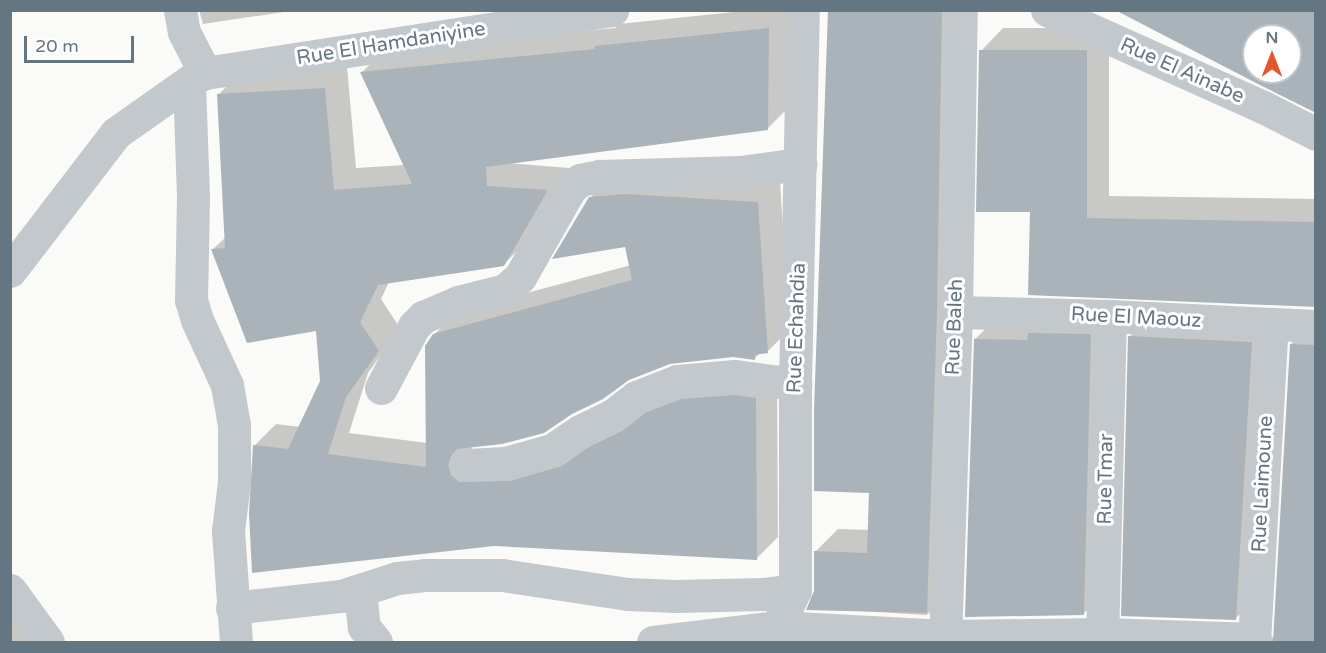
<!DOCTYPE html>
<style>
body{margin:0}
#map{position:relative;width:1326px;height:653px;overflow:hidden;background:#fafaf8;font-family:"Varela Round",sans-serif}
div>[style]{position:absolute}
.shadow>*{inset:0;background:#0003}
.building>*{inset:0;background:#aab3b9}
.minor>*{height:33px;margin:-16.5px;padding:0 16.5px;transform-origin:16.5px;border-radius:16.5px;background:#c3c8cc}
span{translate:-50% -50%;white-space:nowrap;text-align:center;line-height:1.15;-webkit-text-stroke:6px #fff;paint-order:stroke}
.street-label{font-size:20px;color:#657683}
.frame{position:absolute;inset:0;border:12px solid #657683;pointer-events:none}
.north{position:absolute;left:1242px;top:24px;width:60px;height:60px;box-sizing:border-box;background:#fff;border:2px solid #c1c8cd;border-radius:50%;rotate:0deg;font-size:16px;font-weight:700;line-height:24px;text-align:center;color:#657683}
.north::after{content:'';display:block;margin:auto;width:21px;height:27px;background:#e4572e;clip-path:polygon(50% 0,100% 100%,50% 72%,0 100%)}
.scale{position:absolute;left:24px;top:36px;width:110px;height:27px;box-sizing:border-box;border:3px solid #657683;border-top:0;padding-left:8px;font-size:18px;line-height:21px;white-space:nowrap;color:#657683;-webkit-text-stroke:4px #fff;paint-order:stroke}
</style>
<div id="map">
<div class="shadow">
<div style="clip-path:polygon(199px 10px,297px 10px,203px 24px)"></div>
<div style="clip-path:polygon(753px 10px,790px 10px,789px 107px,767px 129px,508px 163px,569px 168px,526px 242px,503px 265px,389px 282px,381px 299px,400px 328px,368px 373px,349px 433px,427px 443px,434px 335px,456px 312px,631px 265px,627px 246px,590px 198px,612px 176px,780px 180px,789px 330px,767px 352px,760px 353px,755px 358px,733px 356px,670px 362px,471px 446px,473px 453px,481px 460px,669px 392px,777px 376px,778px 537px,756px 559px,254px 446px,276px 424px,301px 427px,322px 381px,318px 329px,213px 249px,226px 237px,219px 94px,241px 72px,347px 67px,356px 168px,405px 165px,362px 72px,384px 51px,615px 28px,619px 24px)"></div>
<div style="clip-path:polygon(830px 10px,965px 10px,949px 592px,927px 615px,808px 608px,815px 591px,815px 552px,838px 529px,869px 530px,870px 492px)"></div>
<div style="clip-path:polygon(1003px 28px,1109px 28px,1109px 196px,1316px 199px,1316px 306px,1032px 210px,981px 51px)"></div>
<div style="clip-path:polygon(1113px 312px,1107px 591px,1083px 614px,975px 339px,999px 316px)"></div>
<div style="clip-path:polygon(1153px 313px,1275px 319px,1259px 595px,1236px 618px,1130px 336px)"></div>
<div style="clip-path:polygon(1314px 321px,1316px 642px,809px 642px,1267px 635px,1275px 638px,1291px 344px)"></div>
<div style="clip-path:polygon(10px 589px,49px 642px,10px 642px)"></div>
</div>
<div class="building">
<div style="clip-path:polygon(828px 10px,942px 10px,937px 312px,927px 613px,806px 610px,814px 591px,814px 551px,867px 553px,869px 493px,814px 491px,814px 411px)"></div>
<div style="clip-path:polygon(evenodd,1115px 10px,1316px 10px,1316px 113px,1258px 84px,1115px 10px,1254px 36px,1290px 36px,1290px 72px,1254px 72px,1254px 36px)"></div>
<div style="clip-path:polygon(769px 28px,768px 130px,486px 167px,487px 186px,548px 190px,504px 266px,378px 285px,360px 322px,379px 351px,346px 397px,328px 454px,426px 467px,425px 346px,433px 334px,632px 280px,625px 247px,552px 259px,589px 197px,625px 194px,758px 202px,768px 353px,755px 355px,755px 360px,733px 357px,670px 364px,629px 380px,603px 399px,572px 414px,544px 433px,502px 444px,457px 449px,451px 456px,448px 465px,451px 475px,459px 482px,510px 481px,562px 466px,589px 447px,624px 430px,645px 413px,681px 399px,735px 395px,756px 398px,757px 560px,494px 546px,252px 573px,249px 513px,253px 445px,288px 449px,320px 381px,316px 331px,247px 343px,211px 249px,225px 248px,217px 94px,325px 88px,334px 190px,412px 184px,360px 72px,595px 49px,595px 46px)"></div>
<div style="clip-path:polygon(979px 50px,1087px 50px,1087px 218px,1316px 222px,1316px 307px,1028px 295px,1030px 212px,976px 212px)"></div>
<div style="clip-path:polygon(1028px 333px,1091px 334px,1084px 615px,965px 617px,974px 339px,1027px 340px)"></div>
<div style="clip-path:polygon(1128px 336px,1252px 342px,1236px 620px,1121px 616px)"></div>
<div style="clip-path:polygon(1290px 344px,1316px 345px,1316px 642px,1273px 642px)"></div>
</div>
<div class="minor">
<div style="left:180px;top:10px;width:22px;rotate:80deg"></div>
<div style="left:184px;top:32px;width:46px;rotate:62.9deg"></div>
<div style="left:1047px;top:10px;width:237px;rotate:24.2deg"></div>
<div style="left:1263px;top:107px;width:59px;rotate:27deg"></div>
<div style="left:189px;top:82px;width:115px;rotate:88deg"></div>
<div style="left:193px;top:197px;width:103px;rotate:91.1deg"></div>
<div style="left:191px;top:300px;width:21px;rotate:73deg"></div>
<div style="left:197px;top:320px;width:72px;rotate:65.2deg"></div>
<div style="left:227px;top:385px;width:41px;rotate:80.1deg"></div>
<div style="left:234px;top:425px;width:57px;rotate:90deg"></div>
<div style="left:234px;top:482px;width:49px;rotate:97deg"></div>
<div style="left:228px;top:531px;width:111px;rotate:85.9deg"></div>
<div style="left:10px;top:271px;width:174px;rotate:-52.5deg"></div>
<div style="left:116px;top:133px;width:95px;rotate:-35.2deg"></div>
<div style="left:194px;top:78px;width:12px;rotate:-24deg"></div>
<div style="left:205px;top:73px;width:412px;rotate:-8.8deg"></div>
<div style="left:956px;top:312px;width:154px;rotate:1.5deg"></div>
<div style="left:1110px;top:316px;width:206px;rotate:2.8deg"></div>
<div style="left:381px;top:388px;width:70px;rotate:-62deg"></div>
<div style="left:414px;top:326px;width:13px;rotate:-45deg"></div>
<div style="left:423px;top:317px;width:38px;rotate:-23deg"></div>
<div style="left:458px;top:302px;width:49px;rotate:-14.3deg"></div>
<div style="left:505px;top:290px;width:20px;rotate:-41deg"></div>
<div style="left:520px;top:277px;width:101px;rotate:-60.4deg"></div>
<div style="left:570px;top:189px;width:13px;rotate:-42deg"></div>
<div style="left:580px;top:180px;width:19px;rotate:-12deg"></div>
<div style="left:599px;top:176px;width:141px;rotate:-1.6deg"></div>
<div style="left:740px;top:172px;width:61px;rotate:-7.6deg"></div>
<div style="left:467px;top:465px;width:38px;rotate:-3deg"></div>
<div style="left:505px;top:463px;width:49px;rotate:-15.5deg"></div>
<div style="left:552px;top:450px;width:34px;rotate:-34deg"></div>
<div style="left:580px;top:431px;width:37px;rotate:-26deg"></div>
<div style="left:613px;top:415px;width:29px;rotate:-38deg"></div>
<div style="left:636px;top:397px;width:44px;rotate:-21.3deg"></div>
<div style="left:677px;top:381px;width:58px;rotate:-4.9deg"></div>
<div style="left:735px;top:376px;width:61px;rotate:7.6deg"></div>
<div style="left:10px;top:590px;width:64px;rotate:53.8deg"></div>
<div style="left:360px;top:591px;width:36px;rotate:84deg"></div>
<div style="left:364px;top:627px;width:19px;rotate:51deg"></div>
<div style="left:232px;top:608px;width:110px;rotate:-6.3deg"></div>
<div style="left:341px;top:596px;width:59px;rotate:-17.8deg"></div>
<div style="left:397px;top:578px;width:28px;rotate:-6deg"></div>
<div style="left:425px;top:575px;width:77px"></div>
<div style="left:502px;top:575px;width:127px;rotate:8.6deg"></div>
<div style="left:628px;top:594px;width:48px;rotate:2.4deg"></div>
<div style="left:676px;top:596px;width:88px;rotate:-1.3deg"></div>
<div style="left:764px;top:594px;width:31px;rotate:-7deg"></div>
<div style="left:653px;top:642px;width:125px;rotate:-6.9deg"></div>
<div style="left:777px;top:627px;width:168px;rotate:3.1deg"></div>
<div style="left:945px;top:636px;width:158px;rotate:-0.7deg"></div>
<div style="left:1103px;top:634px;width:152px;rotate:1.9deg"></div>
<div style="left:777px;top:642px;width:15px;rotate:-90deg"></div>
<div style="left:777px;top:627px;width:41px;rotate:-64.1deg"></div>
<div style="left:795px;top:590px;width:206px;rotate:-90deg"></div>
<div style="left:795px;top:384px;width:374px;rotate:-88.8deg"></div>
<div style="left:945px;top:642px;width:330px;rotate:-88.1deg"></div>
<div style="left:956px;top:312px;width:302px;rotate:-89.1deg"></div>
<div style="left:1102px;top:642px;width:326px;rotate:-88.6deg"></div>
<div style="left:1254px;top:642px;width:318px;rotate:-86.8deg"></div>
</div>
<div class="street-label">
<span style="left:391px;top:44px;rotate:-9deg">Rue El Hamdaniyine</span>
<span style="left:1182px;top:71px;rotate:24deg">Rue El Ainabe</span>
<span style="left:1136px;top:318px;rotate:3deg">Rue El Maouz</span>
<span style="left:955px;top:327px;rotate:-88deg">Rue Baleh</span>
<span style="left:797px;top:328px;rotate:-88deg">Rue Echahdia</span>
<span style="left:1106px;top:479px;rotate:-89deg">Rue Tmar</span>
<span style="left:1263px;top:484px;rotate:-87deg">Rue Laimoune</span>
</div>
<div class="frame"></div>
<div class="north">N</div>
<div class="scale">20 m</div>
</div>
